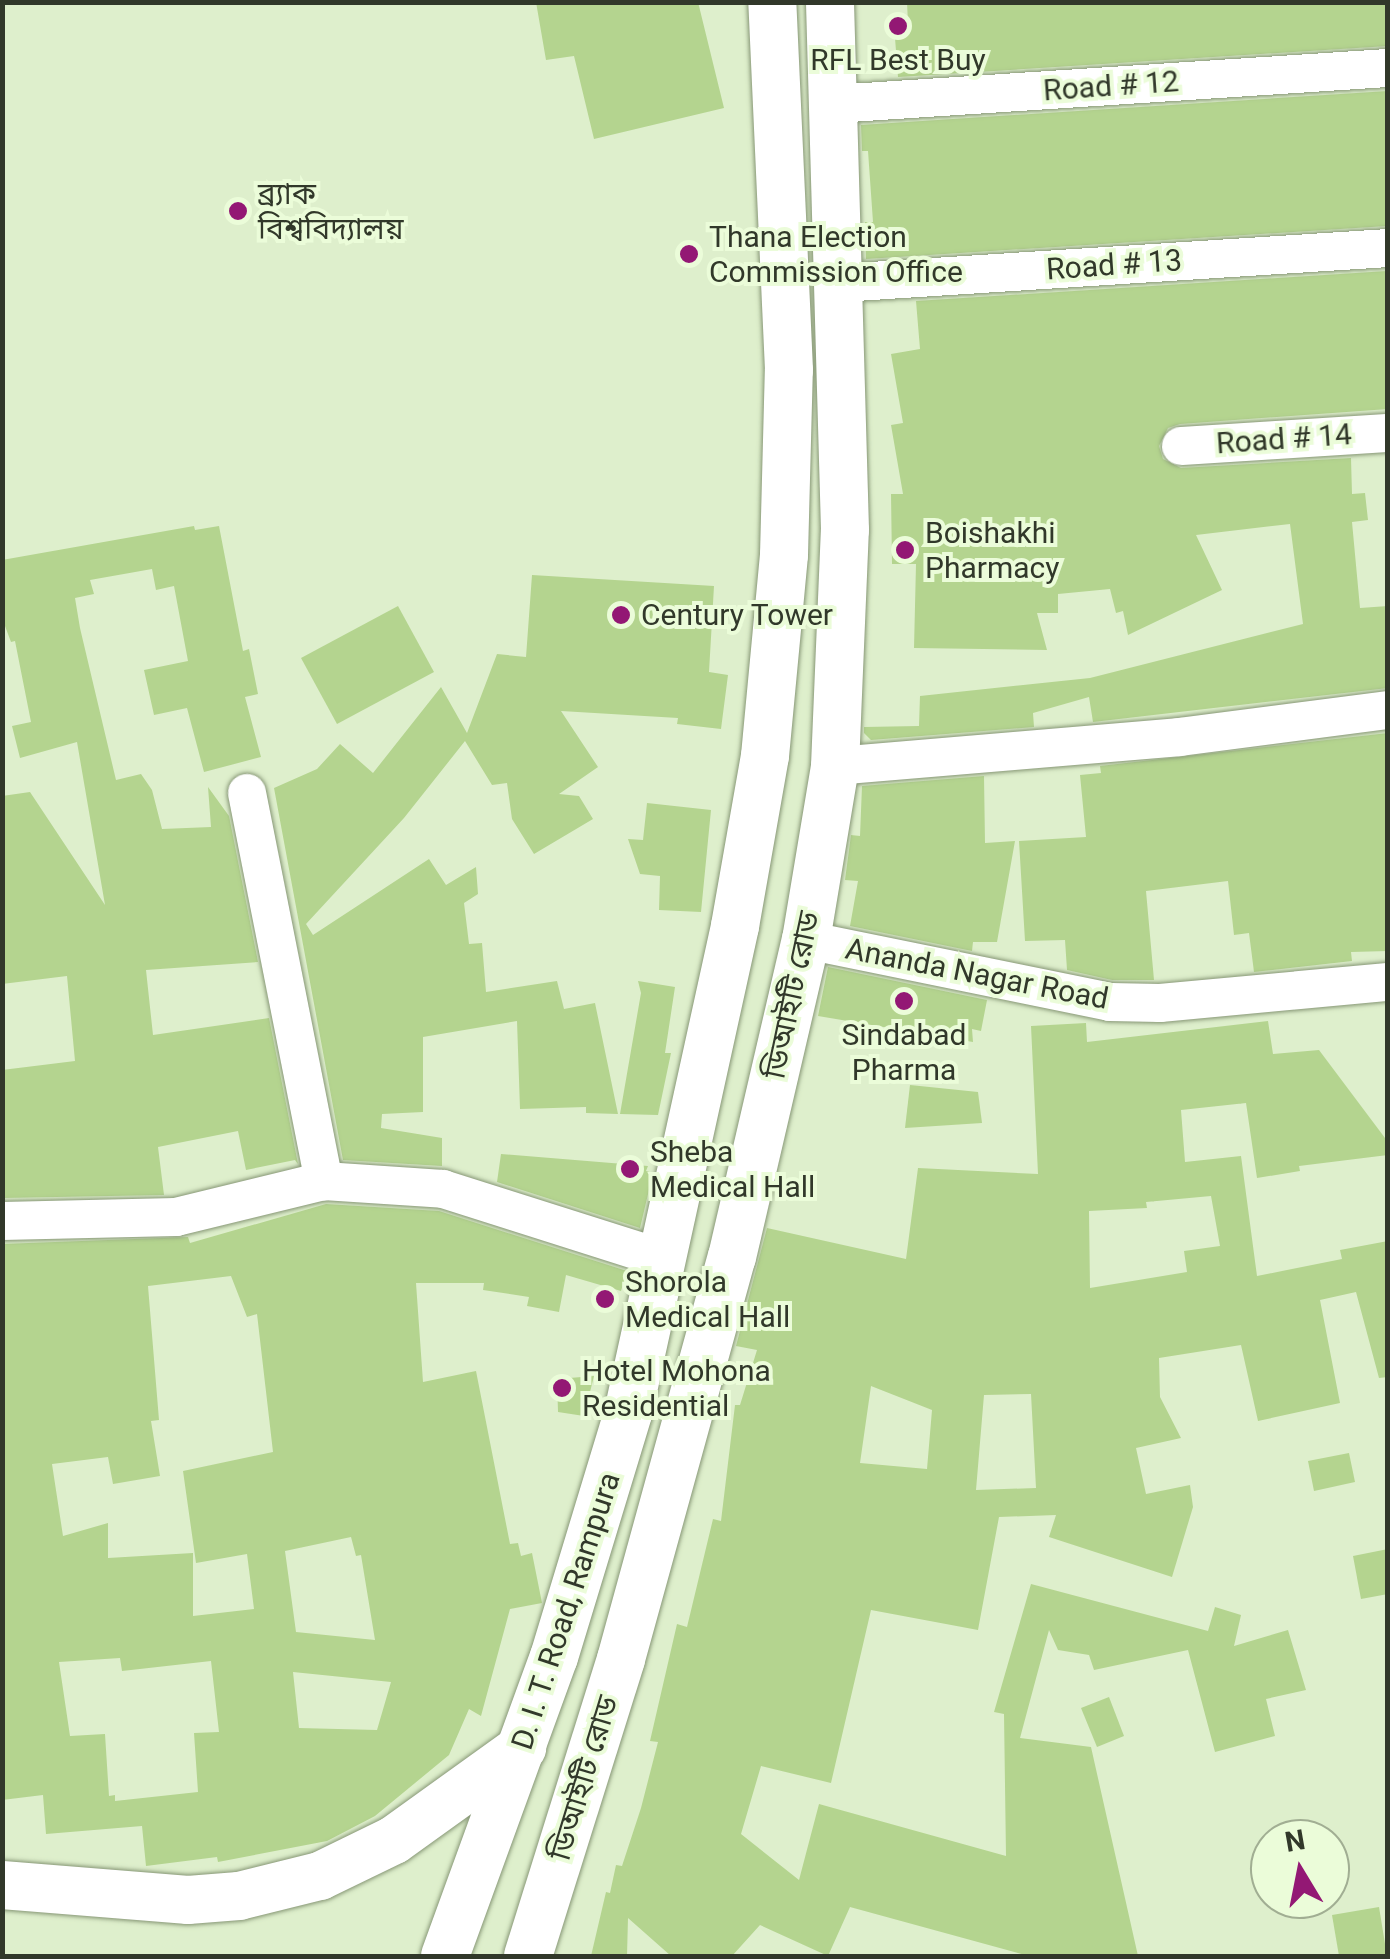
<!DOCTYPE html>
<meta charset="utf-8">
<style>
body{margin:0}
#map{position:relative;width:1390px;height:1959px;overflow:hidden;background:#deefcc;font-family:Roboto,"Noto Sans Bengali",sans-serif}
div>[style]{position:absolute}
.building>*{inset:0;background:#b4d48f}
.roads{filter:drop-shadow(0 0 2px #879776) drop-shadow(0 0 2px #879776)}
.minor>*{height:38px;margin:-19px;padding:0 19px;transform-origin:19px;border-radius:19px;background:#fff}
.major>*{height:48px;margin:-24px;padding:0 24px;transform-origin:24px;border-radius:24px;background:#fff}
.dots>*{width:28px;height:28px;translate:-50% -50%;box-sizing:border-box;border:5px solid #ebfcd9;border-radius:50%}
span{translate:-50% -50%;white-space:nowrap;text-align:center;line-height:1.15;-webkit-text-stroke:8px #ebfcd9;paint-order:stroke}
.poi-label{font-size:30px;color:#31382a}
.left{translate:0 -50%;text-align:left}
.street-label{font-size:30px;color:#31382a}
.frame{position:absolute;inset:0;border:5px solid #31382a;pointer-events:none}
.north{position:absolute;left:1250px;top:1819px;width:100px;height:100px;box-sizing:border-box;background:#ebfcd9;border:2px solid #a1ae93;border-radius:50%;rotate:350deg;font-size:28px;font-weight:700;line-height:40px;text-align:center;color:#31382a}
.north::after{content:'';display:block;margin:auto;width:35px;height:45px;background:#931874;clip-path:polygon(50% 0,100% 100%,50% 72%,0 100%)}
</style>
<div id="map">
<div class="building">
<div style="clip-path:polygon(536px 2px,698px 2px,724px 108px,594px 139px,574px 56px,546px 60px)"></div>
<div style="clip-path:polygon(907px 2px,1388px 2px,1388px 46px,898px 77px,894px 25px,908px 24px)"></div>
<div style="clip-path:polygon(1388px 91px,1387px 226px,866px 259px,865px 222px,873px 222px,868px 151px,862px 151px,861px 125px)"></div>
<div style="clip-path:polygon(1387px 271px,1388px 409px,1180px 424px,1168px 428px,1159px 446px,1163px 459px,1181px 468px,1351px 458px,1352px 494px,1365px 493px,1368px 520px,1352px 522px,1360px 608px,1388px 606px,1388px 688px,1093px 722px,1089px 697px,1033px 713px,1034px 727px,871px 740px,864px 733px,864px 727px,919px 726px,920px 696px,1090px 678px,1303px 624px,1290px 524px,1196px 535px,1222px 590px,1128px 635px,1123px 611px,1116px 613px,1110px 589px,1058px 594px,1058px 613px,1037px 613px,1047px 650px,914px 648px,916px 564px,892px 564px,891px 494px,903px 494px,891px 425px,903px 423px,891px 354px,920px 349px,916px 301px)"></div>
<div style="clip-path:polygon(194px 526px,195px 530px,219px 526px,243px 651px,249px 649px,258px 694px,245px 697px,261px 757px,204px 772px,187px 708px,154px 715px,144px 670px,188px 661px,174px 586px,156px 590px,152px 569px,90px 580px,94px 594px,75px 598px,80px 628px,116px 780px,141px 774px,152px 790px,162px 829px,211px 827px,208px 787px,229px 816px,258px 962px,146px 970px,153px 1035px,269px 1018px,298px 1164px,295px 1160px,246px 1170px,238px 1131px,158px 1147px,164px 1195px,2px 1198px,2px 1070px,75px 1061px,67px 976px,2px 984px,2px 796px,30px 792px,105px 905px,77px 742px,20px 758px,12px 726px,31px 722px,15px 641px,11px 642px,2px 618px,2px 560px)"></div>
<div style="clip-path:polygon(532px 575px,714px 586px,709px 672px,728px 675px,721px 729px,677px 724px,678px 718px,561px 711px,598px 767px,559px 794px,579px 796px,593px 819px,534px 854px,512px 819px,507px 783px,492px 785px,465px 741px,404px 818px,306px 924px,313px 935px,429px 859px,446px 885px,476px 867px,478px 894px,464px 903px,469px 944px,482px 943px,486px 992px,557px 981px,564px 1009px,595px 1003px,618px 1114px,586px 1113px,586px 1107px,520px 1109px,517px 1021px,423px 1037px,423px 1112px,382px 1114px,381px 1128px,442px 1138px,442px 1166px,343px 1160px,274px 788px,317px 769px,340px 744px,373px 773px,441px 687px,467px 733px,497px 654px,526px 657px)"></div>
<div style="clip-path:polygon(398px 606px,434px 672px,337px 724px,301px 658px)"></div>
<div style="clip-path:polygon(1388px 733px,1388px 951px,1351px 952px,1352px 961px,1254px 972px,1249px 933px,1234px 935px,1228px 881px,1146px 891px,1154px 980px,1112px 980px,1067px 970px,1065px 940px,1025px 941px,1019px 841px,1086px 837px,1080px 775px,1101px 773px,1100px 766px)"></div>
<div style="clip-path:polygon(984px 776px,985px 843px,1015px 841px,997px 942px,973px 942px,972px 951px,850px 926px,858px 881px,845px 880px,851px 835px,860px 836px,862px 786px)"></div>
<div style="clip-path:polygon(647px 803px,711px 810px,701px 912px,659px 910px,660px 876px,640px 874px,628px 839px,643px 840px)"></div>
<div style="clip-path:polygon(828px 967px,987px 1000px,981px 1031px,972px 1029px,973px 1042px,818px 1016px)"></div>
<div style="clip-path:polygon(638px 981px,675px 987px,665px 1053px,671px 1053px,658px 1115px,620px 1114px,641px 993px)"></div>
<div style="clip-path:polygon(evenodd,1268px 1021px,1273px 1054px,1319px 1050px,1388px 1142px,1388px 1155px,1299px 1166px,1300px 1171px,1257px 1178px,1246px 1103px,1181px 1110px,1185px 1162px,1241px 1156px,1257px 1276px,1342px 1259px,1340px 1250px,1388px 1241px,1388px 1377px,1379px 1378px,1356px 1292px,1320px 1300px,1340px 1403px,1258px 1421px,1241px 1345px,1159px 1358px,1160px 1397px,1181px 1438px,1136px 1448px,1146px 1494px,1190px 1485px,1193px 1507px,1172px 1577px,1049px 1537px,1056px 1515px,999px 1517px,978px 1630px,871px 1610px,831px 1783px,761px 1766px,741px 1834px,799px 1880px,819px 1804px,1006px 1856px,1004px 1714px,994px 1712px,1031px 1584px,1208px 1631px,1215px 1607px,1241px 1615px,1234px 1646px,1288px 1630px,1306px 1690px,1266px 1699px,1275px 1736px,1215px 1752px,1188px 1650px,1094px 1670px,1089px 1655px,1058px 1650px,1049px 1630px,1020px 1738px,1091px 1747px,1138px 1956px,1029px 1956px,850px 1907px,828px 1956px,760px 1925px,732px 1956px,671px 1956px,628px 1918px,627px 1956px,591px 1956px,606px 1892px,610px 1893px,616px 1865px,622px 1866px,641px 1808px,658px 1742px,650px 1741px,677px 1624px,687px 1627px,713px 1519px,721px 1521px,735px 1405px,740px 1405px,757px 1350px,736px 1346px,767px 1228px,906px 1259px,918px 1168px,1038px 1174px,1031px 1026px,1086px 1023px,1087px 1042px,1268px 1021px,1211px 1196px,1220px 1246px,1184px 1251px,1187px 1272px,1090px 1288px,1089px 1211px,1147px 1208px,1146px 1202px,1211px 1196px,1268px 1021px,871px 1386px,932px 1410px,927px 1469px,860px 1463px,871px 1386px,1268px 1021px,1031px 1394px,1036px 1488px,976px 1490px,984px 1395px,1031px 1394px)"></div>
<div style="clip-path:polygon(910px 1085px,978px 1092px,982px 1123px,905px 1128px)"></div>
<div style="clip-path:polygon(501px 1154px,648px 1166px,646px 1171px,653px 1173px,640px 1228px,497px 1182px)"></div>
<div style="clip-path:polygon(evenodd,326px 1204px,439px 1211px,627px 1271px,621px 1291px,566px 1275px,559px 1312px,527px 1306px,529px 1297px,483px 1290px,484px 1283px,416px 1283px,423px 1382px,476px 1371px,510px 1544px,518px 1543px,521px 1556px,532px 1553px,542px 1603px,510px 1609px,481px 1716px,469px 1709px,449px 1755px,375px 1816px,327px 1841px,218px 1862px,217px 1857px,146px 1866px,142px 1826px,46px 1834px,43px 1795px,2px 1800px,2px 1244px,188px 1237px,190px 1243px,326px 1204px,231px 1276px,247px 1317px,257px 1314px,273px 1452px,183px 1471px,196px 1563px,247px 1554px,254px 1609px,193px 1616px,193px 1553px,108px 1558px,108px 1523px,63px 1536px,52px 1464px,108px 1457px,113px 1484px,160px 1476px,151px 1421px,159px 1420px,148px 1286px,231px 1276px,326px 1204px,351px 1537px,356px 1556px,361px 1555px,375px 1640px,296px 1632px,285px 1551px,351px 1537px,326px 1204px,120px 1658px,122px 1671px,211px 1661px,219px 1732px,194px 1733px,198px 1792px,115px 1801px,115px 1795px,109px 1796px,105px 1734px,70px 1736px,59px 1662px,120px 1658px,326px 1204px,293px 1672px,391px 1682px,377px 1730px,299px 1728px,293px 1672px)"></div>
<div style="clip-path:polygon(594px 1376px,584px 1416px,558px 1412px,557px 1379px)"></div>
<div style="clip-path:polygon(1349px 1453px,1355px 1482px,1314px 1491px,1308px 1461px)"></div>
<div style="clip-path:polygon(1388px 1549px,1388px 1594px,1361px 1599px,1353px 1556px)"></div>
<div style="clip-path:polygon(1109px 1697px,1124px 1736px,1097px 1747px,1081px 1708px)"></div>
<div style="clip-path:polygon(1379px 1907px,1387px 1956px,1339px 1956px,1332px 1915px)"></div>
</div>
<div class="roads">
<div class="minor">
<div style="left:834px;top:104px;width:555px;rotate:-3.72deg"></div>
<div style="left:840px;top:283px;width:549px;rotate:-3.65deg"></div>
<div style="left:1181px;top:446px;width:207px;rotate:-3.6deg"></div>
<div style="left:835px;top:766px;width:346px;rotate:-4.8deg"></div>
<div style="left:1180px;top:737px;width:210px;rotate:-7.4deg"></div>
<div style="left:247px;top:793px;width:396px;rotate:78.8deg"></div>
<div style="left:806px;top:940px;width:310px;rotate:11.5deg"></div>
<div style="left:1110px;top:1002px;width:50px;rotate:1.1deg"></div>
<div style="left:1160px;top:1003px;width:229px;rotate:-5.3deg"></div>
<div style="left:2px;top:1221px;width:174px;rotate:-1.3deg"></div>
<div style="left:176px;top:1217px;width:152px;rotate:-13.7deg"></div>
<div style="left:324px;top:1181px;width:119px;rotate:3.8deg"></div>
<div style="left:443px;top:1189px;width:232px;rotate:17.6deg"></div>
</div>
<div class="major">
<div style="left:2px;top:1885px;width:187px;rotate:4.6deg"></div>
<div style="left:188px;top:1900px;width:51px;rotate:-4.5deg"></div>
<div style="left:239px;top:1896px;width:83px;rotate:-13.9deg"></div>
<div style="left:320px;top:1876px;width:82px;rotate:-25.9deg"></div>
<div style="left:394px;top:1840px;width:158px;rotate:-35.7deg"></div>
<div style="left:445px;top:1956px;width:318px;rotate:-70deg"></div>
<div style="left:554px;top:1657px;width:255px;rotate:-73.1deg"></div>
<div style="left:628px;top:1413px;width:499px;rotate:-77.6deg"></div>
<div style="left:735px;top:926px;width:173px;rotate:-80deg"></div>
<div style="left:765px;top:756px;width:202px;rotate:-84.6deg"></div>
<div style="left:784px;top:555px;width:185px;rotate:-88.5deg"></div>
<div style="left:789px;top:370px;width:368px;rotate:-92.6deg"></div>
<div style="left:528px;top:1956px;width:311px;rotate:-72.6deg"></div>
<div style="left:621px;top:1659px;width:417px;rotate:-74.6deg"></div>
<div style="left:732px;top:1257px;width:326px;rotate:-76.9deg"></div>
<div style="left:806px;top:940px;width:176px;rotate:-80.5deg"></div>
<div style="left:835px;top:766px;width:236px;rotate:-87.6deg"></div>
<div style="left:845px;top:530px;width:528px;rotate:-91.63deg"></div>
</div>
</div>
<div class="dots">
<div style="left:898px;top:26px;background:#931874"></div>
<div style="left:238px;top:211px;background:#931874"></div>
<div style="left:689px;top:254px;background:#931874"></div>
<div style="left:905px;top:550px;background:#931874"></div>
<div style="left:621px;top:615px;background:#931874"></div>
<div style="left:904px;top:1001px;background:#931874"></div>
<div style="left:630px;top:1169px;background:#931874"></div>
<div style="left:605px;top:1299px;background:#931874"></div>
<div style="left:562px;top:1388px;background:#931874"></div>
</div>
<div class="poi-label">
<span style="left:898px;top:60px">RFL Best Buy</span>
<span class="left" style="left:258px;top:211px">ব্র্যাক<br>বিশ্ববিদ্যালয়</span>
<span class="left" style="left:709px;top:254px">Thana Election<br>Commission Office</span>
<span class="left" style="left:925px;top:550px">Boishakhi<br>Pharmacy</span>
<span class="left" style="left:641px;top:615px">Century Tower</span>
<span style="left:904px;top:1052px">Sindabad<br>Pharma</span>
<span class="left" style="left:650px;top:1169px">Sheba<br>Medical Hall</span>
<span class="left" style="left:625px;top:1299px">Shorola<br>Medical Hall</span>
<span class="left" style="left:582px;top:1388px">Hotel Mohona<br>Residential</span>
</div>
<div class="street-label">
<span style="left:1111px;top:86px;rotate:-4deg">Road # 12</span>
<span style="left:1114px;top:265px;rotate:-4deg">Road # 13</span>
<span style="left:1284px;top:439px;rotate:-4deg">Road # 14</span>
<span style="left:977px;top:974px;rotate:11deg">Ananda Nagar Road</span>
<span style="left:792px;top:995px;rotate:-78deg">ডিআইটি রোড</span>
<span style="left:566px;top:1611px;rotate:-72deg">D. I. T. Road, Rampura</span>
<span style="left:584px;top:1778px;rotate:-73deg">ডিআইটি রোড</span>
</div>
<div class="frame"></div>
<div class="north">N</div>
</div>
